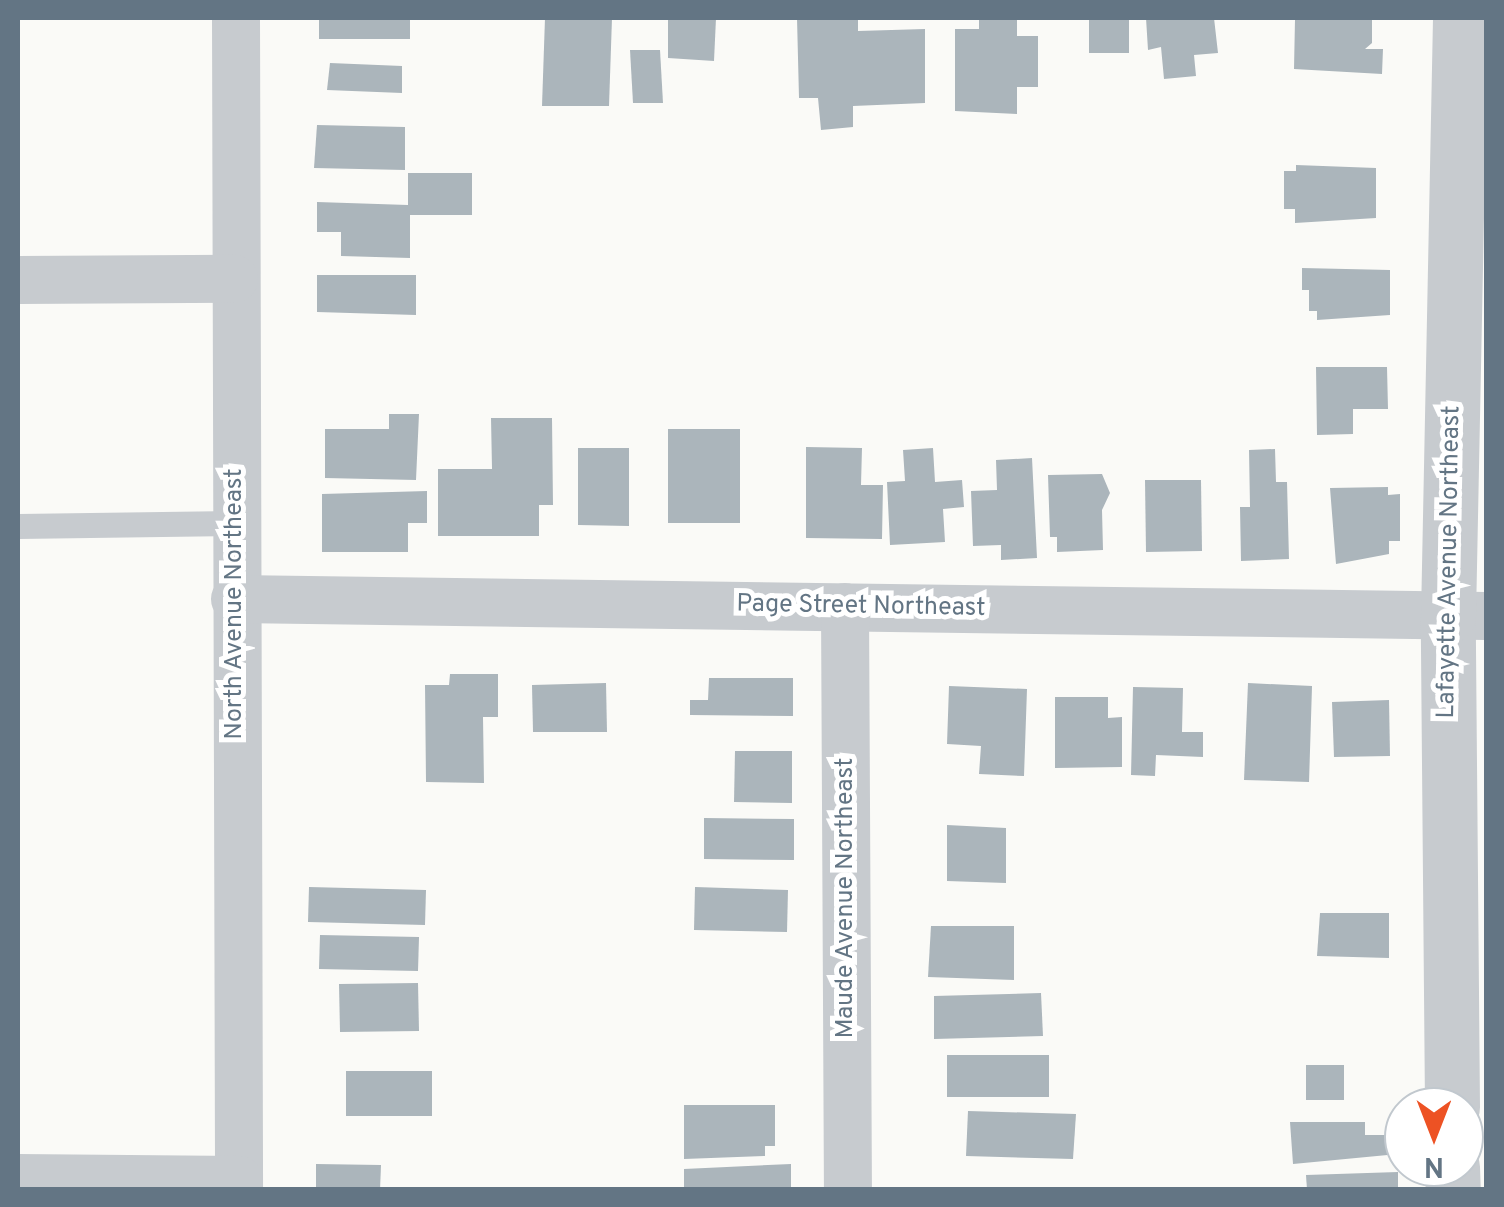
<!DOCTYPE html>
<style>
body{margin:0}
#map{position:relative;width:1504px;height:1207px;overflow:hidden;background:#fafaf7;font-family:Overpass,sans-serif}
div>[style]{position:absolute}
.building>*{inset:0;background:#abb5bb}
.service>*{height:25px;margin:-12.5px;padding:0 12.5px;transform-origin:12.5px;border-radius:12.5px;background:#c7cbcf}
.minor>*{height:48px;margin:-24px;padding:0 24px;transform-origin:24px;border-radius:24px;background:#c7cbcf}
.tertiary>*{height:55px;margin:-27.5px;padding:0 27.5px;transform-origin:27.5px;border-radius:27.5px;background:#c7cbcf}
span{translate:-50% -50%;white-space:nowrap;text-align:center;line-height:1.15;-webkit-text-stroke:10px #fff;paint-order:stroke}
.street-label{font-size:25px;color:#637584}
.frame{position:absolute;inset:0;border:20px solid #637584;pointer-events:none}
.north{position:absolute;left:1384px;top:1087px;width:100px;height:100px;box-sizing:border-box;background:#fff;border:2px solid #c1c8ce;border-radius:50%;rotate:180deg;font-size:28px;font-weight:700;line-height:40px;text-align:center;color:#637584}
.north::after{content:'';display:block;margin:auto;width:35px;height:45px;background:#ed5224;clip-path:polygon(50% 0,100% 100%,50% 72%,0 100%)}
</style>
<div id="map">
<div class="building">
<div style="clip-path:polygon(319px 18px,410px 18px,410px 39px,319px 39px)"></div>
<div style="clip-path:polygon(545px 18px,612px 18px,609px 106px,542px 106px)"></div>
<div style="clip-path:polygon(668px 18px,716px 18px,714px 61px,668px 58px)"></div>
<div style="clip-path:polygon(797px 18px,858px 18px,858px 31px,925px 29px,925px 103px,853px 106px,853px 127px,821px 130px,818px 98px,799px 98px)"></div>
<div style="clip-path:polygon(979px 18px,1017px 18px,1017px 36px,1038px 36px,1038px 87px,1017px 87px,1017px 114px,955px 111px,955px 29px,979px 29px)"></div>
<div style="clip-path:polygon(1089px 18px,1129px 18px,1129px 53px,1089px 53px)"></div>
<div style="clip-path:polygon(1146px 18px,1214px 18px,1218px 53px,1194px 55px,1196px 76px,1164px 79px,1161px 47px,1148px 50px)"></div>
<div style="clip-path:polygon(1295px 19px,1372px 20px,1372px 43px,1365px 49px,1383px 49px,1382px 74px,1294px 69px)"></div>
<div style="clip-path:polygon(630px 50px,660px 50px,663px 103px,633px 103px)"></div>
<div style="clip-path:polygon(330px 63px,402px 66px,402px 93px,327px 90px)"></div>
<div style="clip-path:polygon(317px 125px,405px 127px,405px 170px,314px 168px)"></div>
<div style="clip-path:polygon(1296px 165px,1376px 168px,1376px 218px,1295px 223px,1295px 209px,1284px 209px,1284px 171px,1296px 171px)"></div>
<div style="clip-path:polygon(408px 173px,472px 173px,472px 215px,410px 215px,410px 258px,341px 256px,341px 232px,317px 232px,317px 202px,408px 205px)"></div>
<div style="clip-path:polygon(1302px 268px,1390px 270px,1390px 315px,1317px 320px,1317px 311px,1309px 311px,1309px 290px,1302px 290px)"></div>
<div style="clip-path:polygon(317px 275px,416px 275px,416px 315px,317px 312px)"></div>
<div style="clip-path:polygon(1316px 367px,1387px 367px,1388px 409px,1353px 409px,1353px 434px,1317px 435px)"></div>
<div style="clip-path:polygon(389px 414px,419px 414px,416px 480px,325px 478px,325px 429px,389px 429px)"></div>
<div style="clip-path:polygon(491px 418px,552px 418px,553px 505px,539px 505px,539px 536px,438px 536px,438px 469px,492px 469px)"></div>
<div style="clip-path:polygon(668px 429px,740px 429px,740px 523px,668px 523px)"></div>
<div style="clip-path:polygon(806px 447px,862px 448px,861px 485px,883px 485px,882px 539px,806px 538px)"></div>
<div style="clip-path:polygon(578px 448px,629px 448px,629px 526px,578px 525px)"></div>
<div style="clip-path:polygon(933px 448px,935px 482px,962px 480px,964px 507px,943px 509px,945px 542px,890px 545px,887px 482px,905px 481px,903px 450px)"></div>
<div style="clip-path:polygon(1275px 449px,1276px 482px,1287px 482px,1289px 559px,1241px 561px,1240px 507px,1250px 507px,1249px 450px)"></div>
<div style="clip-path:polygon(1032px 458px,1037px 558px,1001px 560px,1001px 545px,973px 546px,971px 491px,997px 490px,996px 460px)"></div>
<div style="clip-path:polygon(1102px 474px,1110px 493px,1102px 510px,1103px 550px,1057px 552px,1057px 537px,1050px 537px,1048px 475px)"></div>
<div style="clip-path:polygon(1145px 480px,1201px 480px,1202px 551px,1146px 552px)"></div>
<div style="clip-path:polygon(1388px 487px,1388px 495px,1400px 494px,1400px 541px,1389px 541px,1389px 554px,1336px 564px,1330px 488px)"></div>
<div style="clip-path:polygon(427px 491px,427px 523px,408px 523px,408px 552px,322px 552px,322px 494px)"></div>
<div style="clip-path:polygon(450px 674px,498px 674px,498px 717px,483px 717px,484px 783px,426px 782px,425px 685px,449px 685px)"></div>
<div style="clip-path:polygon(709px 678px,793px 678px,793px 716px,690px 715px,690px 700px,708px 700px)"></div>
<div style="clip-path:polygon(606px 683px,607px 732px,533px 732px,532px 685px)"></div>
<div style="clip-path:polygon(1248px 683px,1312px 686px,1309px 782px,1244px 780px)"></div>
<div style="clip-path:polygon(949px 686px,1027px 689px,1024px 776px,979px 774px,981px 746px,947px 744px)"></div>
<div style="clip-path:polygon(1133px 687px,1183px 688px,1182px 732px,1203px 732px,1203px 757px,1156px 755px,1155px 776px,1131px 775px)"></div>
<div style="clip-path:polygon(1055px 697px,1108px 697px,1108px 718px,1122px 717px,1122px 767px,1055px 768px)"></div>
<div style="clip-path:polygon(1389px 700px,1390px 756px,1334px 757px,1332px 702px)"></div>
<div style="clip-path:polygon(735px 751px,792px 751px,792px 803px,734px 802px)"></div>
<div style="clip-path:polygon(704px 818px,794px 819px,794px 860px,704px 859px)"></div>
<div style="clip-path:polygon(947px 825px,1006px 828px,1006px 883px,947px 881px)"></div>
<div style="clip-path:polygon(309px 887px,426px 890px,425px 925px,308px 922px)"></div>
<div style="clip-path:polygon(695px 887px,788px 890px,787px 932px,694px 930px)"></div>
<div style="clip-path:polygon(1320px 913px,1389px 913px,1389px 958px,1317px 956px)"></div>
<div style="clip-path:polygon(931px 926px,1014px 926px,1014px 980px,928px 977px)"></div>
<div style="clip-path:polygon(320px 935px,419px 937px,418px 971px,319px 969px)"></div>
<div style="clip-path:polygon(418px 983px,419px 1031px,340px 1032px,339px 984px)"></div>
<div style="clip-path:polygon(1041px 993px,1043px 1036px,934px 1039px,934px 996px)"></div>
<div style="clip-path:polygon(947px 1055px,1049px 1055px,1049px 1097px,947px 1097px)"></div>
<div style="clip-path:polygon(1306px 1065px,1344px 1065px,1344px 1100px,1306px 1100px)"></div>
<div style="clip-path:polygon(346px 1071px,432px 1071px,432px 1116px,346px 1116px)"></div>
<div style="clip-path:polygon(684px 1105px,775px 1105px,775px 1146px,765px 1146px,765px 1156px,684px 1159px)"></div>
<div style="clip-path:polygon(968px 1111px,1076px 1114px,1073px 1159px,966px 1156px)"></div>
<div style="clip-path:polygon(1290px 1122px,1365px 1122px,1365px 1135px,1398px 1135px,1398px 1154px,1293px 1164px)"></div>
<div style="clip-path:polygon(316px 1164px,381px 1165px,380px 1190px,316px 1190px)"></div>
<div style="clip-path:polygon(791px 1164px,791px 1190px,684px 1190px,684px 1169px)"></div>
<div style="clip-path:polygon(1398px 1172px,1398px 1190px,1307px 1190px,1306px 1175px)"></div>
</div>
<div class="service">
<div style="left:18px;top:526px;width:216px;rotate:-0.8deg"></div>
</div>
<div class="minor">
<div style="left:236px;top:18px;width:1172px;rotate:89.85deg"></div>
<div style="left:18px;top:280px;width:216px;rotate:-0.3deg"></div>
<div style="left:235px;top:599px;width:1251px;rotate:0.78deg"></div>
<div style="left:845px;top:607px;width:583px;rotate:89.71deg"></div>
<div style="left:18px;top:1178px;width:221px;rotate:0.5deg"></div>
</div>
<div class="tertiary">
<div style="left:1452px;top:1107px;width:491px;rotate:-90.5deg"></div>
<div style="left:1448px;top:616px;width:598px;rotate:-88.85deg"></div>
<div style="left:1452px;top:1167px;width:23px;rotate:88deg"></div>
</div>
<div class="street-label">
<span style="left:1450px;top:562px;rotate:-89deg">Lafayette Avenue Northeast</span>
<span style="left:235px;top:604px;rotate:-90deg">North Avenue Northeast</span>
<span style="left:861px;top:607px;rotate:1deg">Page Street Northeast</span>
<span style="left:846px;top:898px;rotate:-90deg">Maude Avenue Northeast</span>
</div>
<div class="frame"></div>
<div class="north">N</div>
</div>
